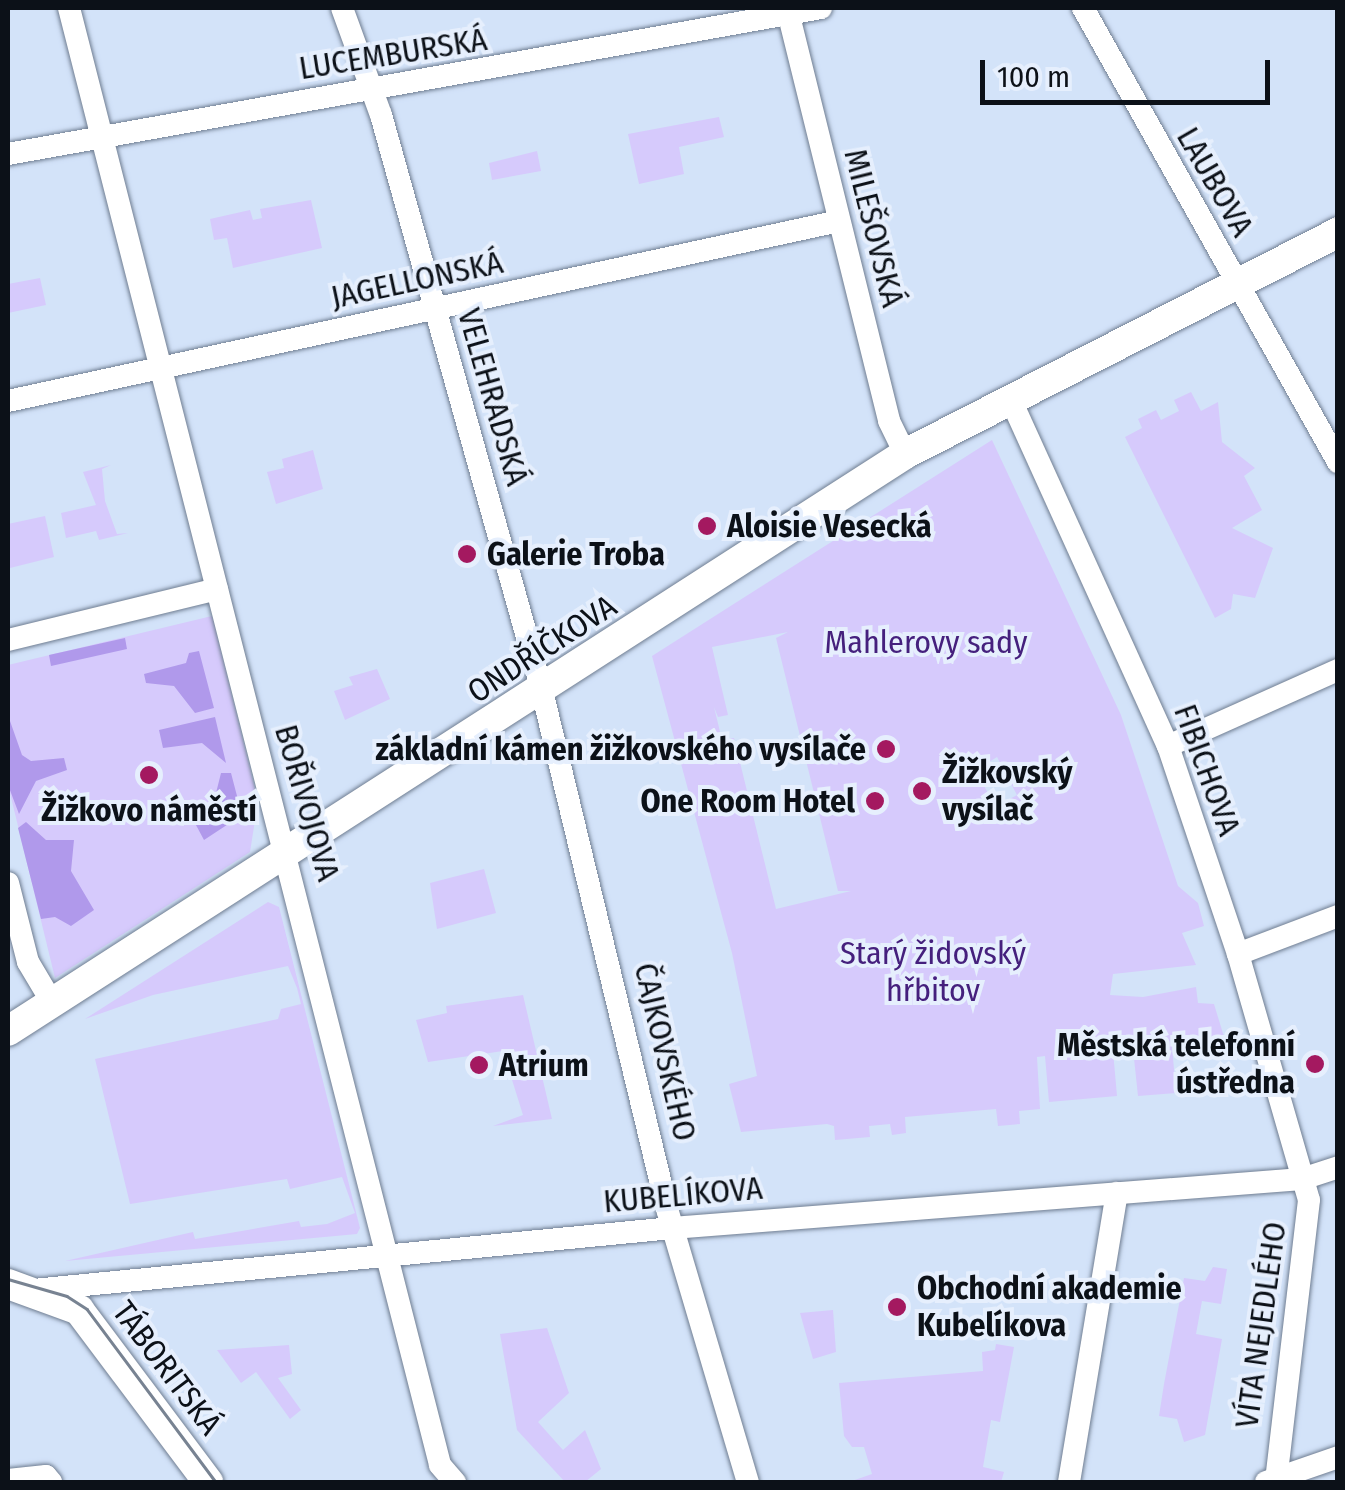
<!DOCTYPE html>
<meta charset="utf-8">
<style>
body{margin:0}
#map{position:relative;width:1345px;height:1490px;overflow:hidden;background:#d3e3f9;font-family:"Fira Sans Condensed",sans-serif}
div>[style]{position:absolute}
.green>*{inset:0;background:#d6cafc}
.forest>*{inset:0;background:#b099eb}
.roads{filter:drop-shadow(0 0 2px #6f7d91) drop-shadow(0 0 2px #6f7d91)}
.street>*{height:22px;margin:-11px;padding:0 11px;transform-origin:11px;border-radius:11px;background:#fff}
.secondary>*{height:30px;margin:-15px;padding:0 15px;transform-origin:15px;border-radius:15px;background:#fff}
.tram>*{height:2.5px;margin:-1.25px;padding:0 1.25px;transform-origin:1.25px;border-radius:1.25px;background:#788392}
.dots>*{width:28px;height:28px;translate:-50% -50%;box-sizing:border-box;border:5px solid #e6effd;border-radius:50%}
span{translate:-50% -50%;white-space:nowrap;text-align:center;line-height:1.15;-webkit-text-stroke:8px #e6effd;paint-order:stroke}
.street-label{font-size:32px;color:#0c1118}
.poi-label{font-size:32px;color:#0c1118;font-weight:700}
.left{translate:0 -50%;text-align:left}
.right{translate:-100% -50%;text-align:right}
.park-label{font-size:32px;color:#45207d}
.frame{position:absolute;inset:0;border:10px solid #0c1118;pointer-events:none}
.scale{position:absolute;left:980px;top:60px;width:290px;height:45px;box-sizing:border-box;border:5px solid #0c1118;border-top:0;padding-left:12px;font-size:30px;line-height:35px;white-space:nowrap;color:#0c1118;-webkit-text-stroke:8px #e6effd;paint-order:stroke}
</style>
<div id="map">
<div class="green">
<div style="clip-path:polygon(719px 117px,724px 137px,679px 147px,684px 174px,639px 184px,628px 134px)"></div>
<div style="clip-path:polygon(537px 151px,541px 171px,492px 180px,489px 163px)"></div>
<div style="clip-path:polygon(311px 200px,322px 248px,233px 268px,227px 238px,214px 240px,210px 219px,250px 210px,253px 220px,262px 218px,260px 209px)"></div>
<div style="clip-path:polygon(40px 278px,46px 305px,8px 313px,8px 284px)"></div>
<div style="clip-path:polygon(1191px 392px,1201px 411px,1218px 402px,1222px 442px,1255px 468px,1244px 476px,1262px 510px,1232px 528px,1273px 548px,1255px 598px,1233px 594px,1231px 609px,1215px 618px,1125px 437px,1142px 428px,1138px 419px,1156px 410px,1161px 420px,1179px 411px,1174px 400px)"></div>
<div style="clip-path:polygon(evenodd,992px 440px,1121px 715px,1178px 886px,1198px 903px,1204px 926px,1182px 933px,1196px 965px,1113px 974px,1110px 995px,1143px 997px,1196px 987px,1198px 1003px,1214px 1004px,1225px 1040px,1172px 1046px,1176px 1093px,1138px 1096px,1133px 1049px,1113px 1051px,1117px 1096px,1049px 1102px,1045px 1056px,1037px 1057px,1040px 1109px,1019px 1111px,1020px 1124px,998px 1126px,996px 1109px,905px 1117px,906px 1133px,892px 1135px,890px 1124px,869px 1126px,870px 1137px,835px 1140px,834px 1126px,827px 1124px,741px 1132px,729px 1084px,757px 1076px,732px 953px,652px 656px,992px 440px,788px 632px,776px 638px,838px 891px,851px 891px,776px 909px,734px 738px,722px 740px,714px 707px,718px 717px,728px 715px,712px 647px,788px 632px,992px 440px,997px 757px,1017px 795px,995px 807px,976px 770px,997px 757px)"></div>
<div style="clip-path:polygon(313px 450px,323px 489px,276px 504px,267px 472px,284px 468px,282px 459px)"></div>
<div style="clip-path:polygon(111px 465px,102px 469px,105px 501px,117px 534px,128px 533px,99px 540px,96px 531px,66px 538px,61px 513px,96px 505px,83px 472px)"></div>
<div style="clip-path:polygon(45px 516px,54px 557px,10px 568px,8px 524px)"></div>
<div style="clip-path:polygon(212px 616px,258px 801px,250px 852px,55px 978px,8px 785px,8px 665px)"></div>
<div style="clip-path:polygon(377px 669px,390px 699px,345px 720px,334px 691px,353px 685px,349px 677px)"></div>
<div style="clip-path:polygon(484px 869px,496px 913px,437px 929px,430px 883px)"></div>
<div style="clip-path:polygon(268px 902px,279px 907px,360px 1228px,357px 1234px,65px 1261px,193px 1232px,195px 1239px,299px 1221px,301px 1227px,327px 1224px,355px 1213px,342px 1177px,290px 1189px,287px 1179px,130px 1204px,95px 1059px,278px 1019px,281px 1009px,301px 1004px,297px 988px,288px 966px,153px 995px,85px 1019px)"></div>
<div style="clip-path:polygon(523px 995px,552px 1119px,493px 1126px,523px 1115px,503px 1051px,428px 1062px,416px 1020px,447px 1013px,446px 1006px)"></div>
<div style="clip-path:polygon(1213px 1267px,1227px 1269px,1221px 1304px,1202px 1301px,1196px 1334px,1222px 1339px,1205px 1435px,1184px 1442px,1177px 1419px,1159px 1416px,1164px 1384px,1184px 1278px,1205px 1281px)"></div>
<div style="clip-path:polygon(833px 1310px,836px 1352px,813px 1359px,800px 1313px)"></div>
<div style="clip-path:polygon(547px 1328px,569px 1393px,538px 1422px,563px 1450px,585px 1430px,601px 1469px,585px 1482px,565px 1482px,517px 1430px,500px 1334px)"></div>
<div style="clip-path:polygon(996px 1344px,1014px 1347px,1000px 1422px,991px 1420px,983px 1467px,1004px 1472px,1001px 1482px,849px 1482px,872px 1474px,864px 1447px,852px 1447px,844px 1436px,839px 1383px,983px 1371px,982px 1352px,995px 1350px)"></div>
<div style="clip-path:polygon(289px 1345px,292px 1374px,278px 1378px,301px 1410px,290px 1419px,256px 1372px,241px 1383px,217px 1350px)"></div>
</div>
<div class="forest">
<div style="clip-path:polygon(125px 638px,127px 649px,51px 666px,49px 655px)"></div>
<div style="clip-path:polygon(199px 651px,214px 708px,195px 713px,174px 686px,146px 683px,144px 674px,186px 663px,189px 653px)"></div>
<div style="clip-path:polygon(215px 717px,226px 763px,202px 743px,163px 748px,159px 730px)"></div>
<div style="clip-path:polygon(10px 721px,22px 755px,31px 761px,64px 758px,67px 770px,36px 781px,19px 814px,8px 785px)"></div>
<div style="clip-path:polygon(221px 773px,231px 773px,242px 815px,204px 840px,189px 812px,214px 801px)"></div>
<div style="clip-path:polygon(26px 822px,46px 840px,74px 840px,71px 871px,94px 910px,71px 926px,55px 917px,41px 919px,18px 828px)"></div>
</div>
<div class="roads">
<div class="street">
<div style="left:69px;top:8px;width:1503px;rotate:75.71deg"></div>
<div style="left:440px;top:1465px;width:23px;rotate:49deg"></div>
<div style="left:342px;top:8px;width:114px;rotate:70deg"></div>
<div style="left:381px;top:115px;width:598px;rotate:74.38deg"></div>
<div style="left:542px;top:691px;width:533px;rotate:76.43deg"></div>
<div style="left:667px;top:1209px;width:285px;rotate:73.5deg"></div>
<div style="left:787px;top:8px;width:425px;rotate:76.1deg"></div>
<div style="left:889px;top:421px;width:37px;rotate:64deg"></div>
<div style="left:1083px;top:8px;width:521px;rotate:60.68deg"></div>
<div style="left:8px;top:154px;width:826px;rotate:-10.18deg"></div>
<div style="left:1010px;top:398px;width:382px;rotate:65.6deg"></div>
<div style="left:1168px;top:746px;width:219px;rotate:71.4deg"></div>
<div style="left:1238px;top:954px;width:256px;rotate:73.9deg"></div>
<div style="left:1309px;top:1200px;width:284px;rotate:96.7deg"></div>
<div style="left:8px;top:401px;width:850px;rotate:-12.22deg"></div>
<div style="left:8px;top:640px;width:215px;rotate:-13.7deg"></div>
<div style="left:1168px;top:746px;width:186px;rotate:-24.1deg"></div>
<div style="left:8px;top:883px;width:81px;rotate:75.8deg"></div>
<div style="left:28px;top:962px;width:49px;rotate:59.2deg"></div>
<div style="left:1238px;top:954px;width:107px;rotate:-20.8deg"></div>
<div style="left:33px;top:1290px;width:642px;rotate:-5.54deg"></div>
<div style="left:672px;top:1228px;width:632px;rotate:-4.45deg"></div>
<div style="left:1302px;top:1179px;width:38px;rotate:-18deg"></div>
<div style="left:8px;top:1480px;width:38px;rotate:-6deg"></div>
<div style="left:46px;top:1476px;width:8px;rotate:50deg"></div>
<div style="left:1069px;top:1482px;width:293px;rotate:-80.6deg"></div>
<div style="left:1266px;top:1482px;width:76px;rotate:-19.1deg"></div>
</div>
<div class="secondary">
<div style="left:8px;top:1031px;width:1067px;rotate:-32.75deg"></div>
<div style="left:905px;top:454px;width:487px;rotate:-27.1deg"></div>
<div style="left:8px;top:1284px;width:76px;rotate:20.1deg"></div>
<div style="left:79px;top:1310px;width:215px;rotate:53.1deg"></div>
</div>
</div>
<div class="tram">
<div style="left:8px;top:1279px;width:61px;rotate:16.1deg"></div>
<div style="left:67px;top:1296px;width:24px;rotate:33deg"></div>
<div style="left:87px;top:1309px;width:216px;rotate:53.3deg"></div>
</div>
<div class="dots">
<div style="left:707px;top:526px;background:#a41960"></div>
<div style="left:467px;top:554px;background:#a41960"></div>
<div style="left:886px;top:749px;background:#a41960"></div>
<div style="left:149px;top:775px;background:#a41960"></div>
<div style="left:922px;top:791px;background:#a41960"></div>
<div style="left:875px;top:801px;background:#a41960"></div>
<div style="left:1315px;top:1064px;background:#a41960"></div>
<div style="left:479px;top:1065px;background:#a41960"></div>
<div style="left:897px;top:1307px;background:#a41960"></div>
</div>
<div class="street-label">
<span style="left:393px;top:54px;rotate:-9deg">LUCEMBURSKÁ</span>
<span style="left:1215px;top:182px;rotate:60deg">LAUBOVA</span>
<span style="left:874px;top:228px;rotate:76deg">MILEŠOVSKÁ</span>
<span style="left:417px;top:280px;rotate:-12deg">JAGELLONSKÁ</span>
<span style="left:493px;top:397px;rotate:74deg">VELEHRADSKÁ</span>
<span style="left:542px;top:649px;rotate:-33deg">ONDŘÍČKOVA</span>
<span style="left:1207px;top:770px;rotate:70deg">FIBICHOVA</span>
<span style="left:307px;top:803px;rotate:74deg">BOŘIVOJOVA</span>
<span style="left:665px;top:1052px;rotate:77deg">ČAJKOVSKÉHO</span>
<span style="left:683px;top:1195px;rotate:-5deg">KUBELÍKOVA</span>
<span style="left:1261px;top:1325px;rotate:-82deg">VÍTA NEJEDLÉHO</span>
<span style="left:167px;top:1368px;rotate:53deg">TÁBORITSKÁ</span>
</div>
<div class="poi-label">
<span class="left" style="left:727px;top:526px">Aloisie Vesecká</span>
<span class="left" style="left:487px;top:554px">Galerie Troba</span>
<span class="right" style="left:866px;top:749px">základní kámen žižkovského vysílače</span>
<span class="left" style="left:942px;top:791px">Žižkovský<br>vysílač</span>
<span class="right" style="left:855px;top:801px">One Room Hotel</span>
<span style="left:149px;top:810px">Žižkovo náměstí</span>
<span class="right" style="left:1295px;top:1064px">Městská telefonní<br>ústředna</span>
<span class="left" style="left:499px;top:1065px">Atrium</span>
<span class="left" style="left:917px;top:1307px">Obchodní akademie<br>Kubelíkova</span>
</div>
<div class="park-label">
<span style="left:926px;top:642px">Mahlerovy sady</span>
<span style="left:933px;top:972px">Starý židovský<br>hřbitov</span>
</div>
<div class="frame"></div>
<div class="scale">100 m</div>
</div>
